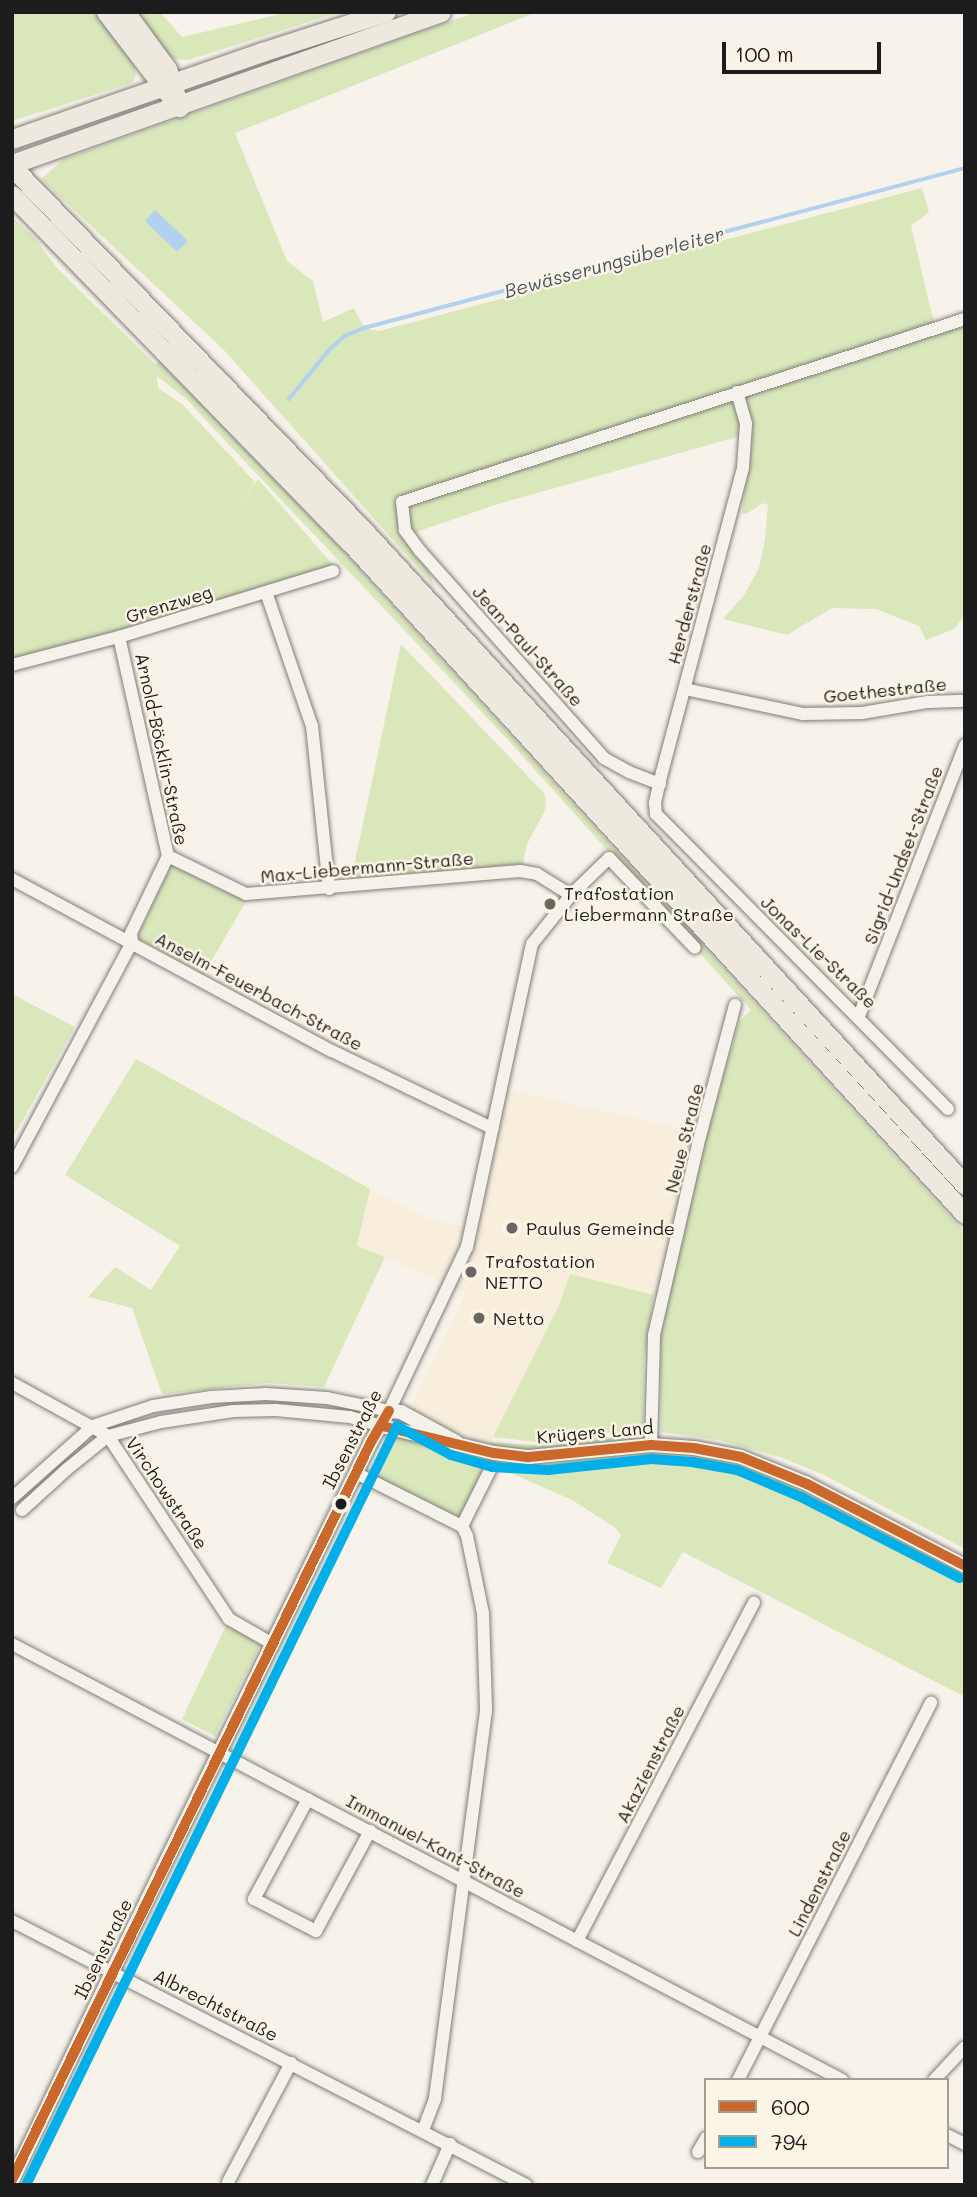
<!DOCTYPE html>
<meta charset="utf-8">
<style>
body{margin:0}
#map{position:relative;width:977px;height:2197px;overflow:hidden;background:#f7f3ea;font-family:Mali,sans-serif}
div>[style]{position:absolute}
.built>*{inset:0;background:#f7eedc}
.green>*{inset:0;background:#dae7bb}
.water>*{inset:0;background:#b2d1ee}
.stream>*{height:3.5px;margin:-1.75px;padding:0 1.75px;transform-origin:1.75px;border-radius:1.75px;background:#b2d1ee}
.roads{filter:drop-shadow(0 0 2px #7f7d79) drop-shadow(0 0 2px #7f7d79)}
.minor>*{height:12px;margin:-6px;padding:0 6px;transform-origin:6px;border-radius:6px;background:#f5f2ec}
.tertiary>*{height:14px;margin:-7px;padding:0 7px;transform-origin:7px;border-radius:7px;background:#f5f2ec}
.primary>*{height:19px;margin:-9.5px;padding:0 9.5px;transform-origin:9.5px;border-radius:9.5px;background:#eee9df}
.trunk>*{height:19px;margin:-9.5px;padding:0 9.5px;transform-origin:9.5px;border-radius:9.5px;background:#eee9df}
.bus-1>*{height:10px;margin:-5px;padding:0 5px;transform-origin:5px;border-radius:5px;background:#cb692c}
.bus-2>*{height:10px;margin:-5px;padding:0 5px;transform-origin:5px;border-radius:5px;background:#03afe8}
.dots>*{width:19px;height:19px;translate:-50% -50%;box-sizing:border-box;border:4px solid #fcf5e5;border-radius:50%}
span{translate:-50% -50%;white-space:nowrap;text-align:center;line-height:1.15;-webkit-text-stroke:5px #fcf5e5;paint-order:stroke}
.street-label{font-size:18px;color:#1c1c1c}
.poi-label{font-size:18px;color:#1c1c1c}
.left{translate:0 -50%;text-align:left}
.water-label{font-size:19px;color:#465666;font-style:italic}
.frame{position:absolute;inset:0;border:14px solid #1c1c1c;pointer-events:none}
.legend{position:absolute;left:704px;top:2078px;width:245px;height:91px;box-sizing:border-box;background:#fcf5e5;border:2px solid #a29e95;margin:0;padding:9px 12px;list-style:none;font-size:21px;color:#1c1c1c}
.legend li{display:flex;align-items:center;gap:14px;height:35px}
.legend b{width:35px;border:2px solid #a29e95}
.scale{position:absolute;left:722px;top:42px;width:159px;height:32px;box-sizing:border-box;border:4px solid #1c1c1c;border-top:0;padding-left:9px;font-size:21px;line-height:24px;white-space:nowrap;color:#1c1c1c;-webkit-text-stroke:5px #fcf5e5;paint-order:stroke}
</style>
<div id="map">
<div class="built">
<div style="clip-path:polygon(500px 1088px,707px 1134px,668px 1299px,570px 1275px,559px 1304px,483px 1457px,398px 1435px,466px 1292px,357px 1246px,370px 1189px,431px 1220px,473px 1228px)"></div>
</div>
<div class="green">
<div style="clip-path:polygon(12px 12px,160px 12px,182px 37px,289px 12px,340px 12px,188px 60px,175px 59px,164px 53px,134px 63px,136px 76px,132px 83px,12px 121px)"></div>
<div style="clip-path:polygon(476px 12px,537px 12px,235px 133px,287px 261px,313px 281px,323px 322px,354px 308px,364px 328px,379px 331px,922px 188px,929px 212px,911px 226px,931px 311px,938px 331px,965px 323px,965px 615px,954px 629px,926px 640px,919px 626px,876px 609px,832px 608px,787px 635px,723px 619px,744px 595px,759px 568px,765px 539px,768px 505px,763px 503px,746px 514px,742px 513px,751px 433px,498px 504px,416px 532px,434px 586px,223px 349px,41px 179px,64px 159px)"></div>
<div style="clip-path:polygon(12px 217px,35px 238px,56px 267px,155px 364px,160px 362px,307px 512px,965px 1233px,965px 1549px,824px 1475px,780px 1457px,719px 1440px,661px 1432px,660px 1336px,707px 1134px,739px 1022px,751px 1010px,509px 741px,185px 398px,157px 376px,158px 388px,182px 404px,255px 482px,239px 506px,258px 479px,340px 573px,333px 571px,12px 665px)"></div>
<div style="clip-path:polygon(401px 644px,544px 793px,546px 803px,544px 813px,527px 844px,522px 868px,351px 880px)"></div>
<div style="clip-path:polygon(173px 861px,248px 898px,204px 974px,137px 938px)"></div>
<div style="clip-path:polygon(12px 994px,75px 1027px,12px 1139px)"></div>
<div style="clip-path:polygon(136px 1059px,370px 1189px,357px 1246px,385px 1257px,324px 1387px,269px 1383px,162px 1394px,132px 1308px,88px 1297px,115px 1267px,151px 1290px,180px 1246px,65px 1175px)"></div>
<div style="clip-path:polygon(570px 1274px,654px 1295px,644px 1358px,643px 1429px,637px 1433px,600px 1433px,538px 1442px,493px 1437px,559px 1305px)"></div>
<div style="clip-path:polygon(398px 1436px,491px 1459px,463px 1518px,456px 1521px,370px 1474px,381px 1450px)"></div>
<div style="clip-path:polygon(598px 1438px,642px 1438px,547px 1452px,488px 1446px,490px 1442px,551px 1446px)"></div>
<div style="clip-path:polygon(665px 1451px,711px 1457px,780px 1477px,965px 1572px,965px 1697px,683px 1552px,661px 1588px,607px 1563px,621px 1535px,614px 1527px,572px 1500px,497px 1467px,498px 1460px,542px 1463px,629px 1452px)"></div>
<div style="clip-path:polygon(229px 1619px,263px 1639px,215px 1736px,182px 1719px)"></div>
</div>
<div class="water">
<div style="clip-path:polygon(155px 210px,188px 241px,177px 252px,145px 221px)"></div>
</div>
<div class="stream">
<div style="left:289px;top:399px;width:65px;rotate:-50.6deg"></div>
<div style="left:330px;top:349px;width:20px;rotate:-41deg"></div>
<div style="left:345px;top:336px;width:21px;rotate:-23deg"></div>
<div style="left:364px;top:328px;width:622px;rotate:-14.91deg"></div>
</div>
<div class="roads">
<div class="minor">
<div style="left:737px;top:392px;width:33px;rotate:74deg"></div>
<div style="left:746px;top:424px;width:44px;rotate:93.9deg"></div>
<div style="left:743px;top:468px;width:315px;rotate:104.9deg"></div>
<div style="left:662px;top:772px;width:32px;rotate:103deg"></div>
<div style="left:655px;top:803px;width:11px;rotate:85deg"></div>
<div style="left:656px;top:814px;width:415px;rotate:45.3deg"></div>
<div style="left:266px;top:592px;width:142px;rotate:71.1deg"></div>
<div style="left:312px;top:726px;width:164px;rotate:84deg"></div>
<div style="left:12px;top:665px;width:111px;rotate:-14.7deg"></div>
<div style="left:119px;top:637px;width:224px;rotate:-17.1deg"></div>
<div style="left:685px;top:689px;width:121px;rotate:12deg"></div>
<div style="left:803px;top:714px;width:59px;rotate:-1deg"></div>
<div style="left:862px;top:713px;width:67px;rotate:-9.5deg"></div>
<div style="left:928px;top:702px;width:37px;rotate:-2deg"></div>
<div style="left:660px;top:784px;width:33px;rotate:-159deg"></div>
<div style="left:629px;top:772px;width:29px;rotate:-151deg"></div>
<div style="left:604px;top:758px;width:277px;rotate:-131.6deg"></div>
<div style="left:420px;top:551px;width:26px;rotate:-126deg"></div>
<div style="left:405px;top:530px;width:28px;rotate:-96deg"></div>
<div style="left:402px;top:502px;width:592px;rotate:-18.01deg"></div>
<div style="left:168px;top:856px;width:87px;rotate:26deg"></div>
<div style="left:246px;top:894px;width:275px;rotate:-4.8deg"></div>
<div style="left:520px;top:871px;width:17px;rotate:10deg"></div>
<div style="left:537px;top:874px;width:40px;rotate:32deg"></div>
<div style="left:12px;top:879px;width:363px;rotate:28.3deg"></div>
<div style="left:332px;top:1051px;width:178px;rotate:25.7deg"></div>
<div style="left:859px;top:1016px;width:291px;rotate:-68.6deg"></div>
<div style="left:12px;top:1167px;width:255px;rotate:-61.9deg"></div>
<div style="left:132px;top:942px;width:9px;rotate:-96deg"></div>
<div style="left:131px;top:933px;width:85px;rotate:-64.3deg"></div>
<div style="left:168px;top:856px;width:224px;rotate:-102.6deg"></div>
<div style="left:12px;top:1383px;width:110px;rotate:28.9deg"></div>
<div style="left:108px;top:1436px;width:219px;rotate:56.5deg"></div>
<div style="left:229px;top:1619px;width:51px;rotate:29.6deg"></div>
<div style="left:651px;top:1445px;width:110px;rotate:-88.4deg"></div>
<div style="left:654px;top:1335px;width:196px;rotate:-77deg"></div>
<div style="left:698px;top:1144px;width:144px;rotate:-75.1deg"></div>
<div style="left:356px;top:1473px;width:119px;rotate:26.6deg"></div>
<div style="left:462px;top:1526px;width:11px;rotate:63deg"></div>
<div style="left:467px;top:1536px;width:79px;rotate:78.3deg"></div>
<div style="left:483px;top:1613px;width:98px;rotate:88.2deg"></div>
<div style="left:486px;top:1711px;width:391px;rotate:97.5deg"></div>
<div style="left:435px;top:2099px;width:33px;rotate:111deg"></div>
<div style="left:12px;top:1498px;width:108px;rotate:-41.6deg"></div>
<div style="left:93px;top:1426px;width:63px;rotate:-18.4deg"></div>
<div style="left:153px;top:1406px;width:59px;rotate:-8.8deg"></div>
<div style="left:211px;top:1397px;width:55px;rotate:-3.1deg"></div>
<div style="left:266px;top:1394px;width:61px;rotate:3.8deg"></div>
<div style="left:327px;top:1398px;width:63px;rotate:11.8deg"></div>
<div style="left:389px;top:1411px;width:182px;rotate:-64.6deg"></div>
<div style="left:467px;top:1247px;width:310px;rotate:-77.9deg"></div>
<div style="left:532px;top:944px;width:63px;rotate:-51.5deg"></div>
<div style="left:571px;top:895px;width:53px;rotate:-44.2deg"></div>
<div style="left:609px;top:858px;width:124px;rotate:46.3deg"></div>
<div style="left:22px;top:1510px;width:61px;rotate:-42.3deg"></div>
<div style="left:67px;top:1469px;width:53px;rotate:-38.8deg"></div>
<div style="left:108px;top:1436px;width:55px;rotate:-14.8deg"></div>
<div style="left:161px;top:1422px;width:73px;rotate:-8.7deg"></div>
<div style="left:233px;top:1411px;width:43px;rotate:-1.3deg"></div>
<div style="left:276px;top:1410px;width:74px;rotate:5.4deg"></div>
<div style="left:350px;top:1417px;width:33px;rotate:16deg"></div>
<div style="left:462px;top:1526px;width:65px;rotate:-63.4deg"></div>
<div style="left:12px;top:1644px;width:938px;rotate:27.71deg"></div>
<div style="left:308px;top:1799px;width:114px;rotate:118.4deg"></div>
<div style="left:254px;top:1899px;width:70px;rotate:27.3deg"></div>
<div style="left:316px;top:1931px;width:114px;rotate:-61.6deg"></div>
<div style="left:12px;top:1921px;width:578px;rotate:27.19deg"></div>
<div style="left:577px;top:1941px;width:382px;rotate:-62.4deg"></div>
<div style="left:738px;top:2080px;width:424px;rotate:-62.9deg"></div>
<div style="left:934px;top:2080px;width:45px;rotate:-46.8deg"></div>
<div style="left:947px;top:2135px;width:20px;rotate:27deg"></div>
<div style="left:698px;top:2152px;width:16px;rotate:-60deg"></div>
<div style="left:228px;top:2182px;width:135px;rotate:-62.1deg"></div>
<div style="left:432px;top:2185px;width:45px;rotate:-66.3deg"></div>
</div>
<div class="tertiary">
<div style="left:382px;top:1426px;width:115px;rotate:13.6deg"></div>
<div style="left:494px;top:1453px;width:35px;rotate:7deg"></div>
<div style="left:529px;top:1457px;width:123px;rotate:-5.6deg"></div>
<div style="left:651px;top:1445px;width:43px;rotate:4deg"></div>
<div style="left:694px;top:1448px;width:48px;rotate:10.8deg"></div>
<div style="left:741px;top:1457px;width:71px;rotate:22.2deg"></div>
<div style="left:807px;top:1484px;width:178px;rotate:27.4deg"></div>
<div style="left:12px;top:2181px;width:232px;rotate:-64.4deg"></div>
<div style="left:112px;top:1972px;width:590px;rotate:-63.96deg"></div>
<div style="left:371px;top:1442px;width:36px;rotate:-60deg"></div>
<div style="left:389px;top:1411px;width:12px;rotate:5deg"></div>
<div style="left:401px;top:1412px;width:63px;rotate:28.6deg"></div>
</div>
<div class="primary">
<div style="left:12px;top:139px;width:265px;rotate:-19.2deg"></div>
<div style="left:262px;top:52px;width:130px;rotate:-17.9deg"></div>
<div style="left:12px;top:164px;width:455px;rotate:-19.5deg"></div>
</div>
<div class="trunk">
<div style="left:106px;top:12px;width:120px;rotate:52.5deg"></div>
<div style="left:125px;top:12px;width:71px;rotate:53.6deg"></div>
<div style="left:167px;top:69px;width:32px;rotate:72deg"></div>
<div style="left:12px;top:167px;width:505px;rotate:45.96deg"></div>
<div style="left:363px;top:530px;width:890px;rotate:47.41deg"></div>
<div style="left:12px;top:195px;width:484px;rotate:45.8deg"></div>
<div style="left:350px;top:542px;width:911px;rotate:47.54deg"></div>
</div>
</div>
<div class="bus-1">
<div style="left:382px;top:1426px;width:115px;rotate:13.6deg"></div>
<div style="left:494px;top:1453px;width:35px;rotate:7deg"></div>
<div style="left:529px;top:1457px;width:123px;rotate:-5.6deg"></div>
<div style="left:651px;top:1445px;width:43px;rotate:4deg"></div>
<div style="left:694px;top:1448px;width:48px;rotate:10.8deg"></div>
<div style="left:741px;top:1457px;width:71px;rotate:22.2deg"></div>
<div style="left:807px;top:1484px;width:178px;rotate:27.4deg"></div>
<div style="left:12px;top:2180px;width:821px;rotate:-64.06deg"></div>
<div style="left:371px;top:1442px;width:36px;rotate:-60deg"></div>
</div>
<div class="bus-2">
<div style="left:26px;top:2185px;width:845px;rotate:-63.95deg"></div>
<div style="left:397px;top:1426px;width:61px;rotate:28.2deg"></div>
<div style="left:451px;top:1455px;width:43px;rotate:16.3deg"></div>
<div style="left:492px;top:1467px;width:56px;rotate:3.1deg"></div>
<div style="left:548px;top:1470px;width:104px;rotate:-6.1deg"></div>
<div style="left:651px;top:1459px;width:41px;rotate:4.2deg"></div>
<div style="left:692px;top:1462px;width:46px;rotate:10.1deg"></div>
<div style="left:737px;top:1470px;width:69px;rotate:22.9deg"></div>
<div style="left:801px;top:1497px;width:178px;rotate:27.1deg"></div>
</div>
<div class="dots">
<div style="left:550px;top:904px;background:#696764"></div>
<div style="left:512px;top:1228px;background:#696764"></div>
<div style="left:471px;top:1272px;background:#696764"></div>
<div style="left:479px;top:1318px;background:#696764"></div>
<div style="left:341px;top:1504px;background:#1c1c1c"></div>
</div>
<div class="street-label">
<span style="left:169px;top:604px;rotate:-17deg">Grenzweg</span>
<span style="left:689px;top:604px;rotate:-75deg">Herderstraße</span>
<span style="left:528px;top:646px;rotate:48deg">Jean-Paul-Straße</span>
<span style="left:885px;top:690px;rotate:-6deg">Goethestraße</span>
<span style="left:162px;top:749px;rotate:78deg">Arnold-Böcklin-Straße</span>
<span style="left:903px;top:855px;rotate:-69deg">Sigrid-Undset-Straße</span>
<span style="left:367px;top:867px;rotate:-5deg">Max-Liebermann-Straße</span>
<span style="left:819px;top:952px;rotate:44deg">Jonas-Lie-Straße</span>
<span style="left:259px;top:991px;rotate:28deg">Anselm-Feuerbach-Straße</span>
<span style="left:684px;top:1138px;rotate:-76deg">Neue Straße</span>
<span style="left:595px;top:1432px;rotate:-5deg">Krügers Land</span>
<span style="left:352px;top:1439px;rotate:-63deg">Ibsenstraße</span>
<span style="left:167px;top:1493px;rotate:56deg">Virchowstraße</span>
<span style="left:650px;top:1764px;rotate:-63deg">Akazienstraße</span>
<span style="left:436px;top:1846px;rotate:28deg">Immanuel-Kant-Straße</span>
<span style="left:819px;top:1883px;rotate:-63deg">Lindenstraße</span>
<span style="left:103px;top:1949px;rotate:-64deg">Ibsenstraße</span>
<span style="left:216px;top:2005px;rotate:27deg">Albrechtstraße</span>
</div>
<div class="poi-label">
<span class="left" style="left:564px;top:904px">Trafostation<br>Liebermann Straße</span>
<span class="left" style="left:526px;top:1228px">Paulus Gemeinde</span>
<span class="left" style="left:485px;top:1272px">Trafostation<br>NETTO</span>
<span class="left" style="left:493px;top:1318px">Netto</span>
</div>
<div class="water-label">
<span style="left:614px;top:262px;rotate:-15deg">Bewässerungsüberleiter</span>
</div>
<div class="frame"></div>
<ul class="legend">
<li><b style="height:9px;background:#cb692c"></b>600</li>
<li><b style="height:9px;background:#03afe8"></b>794</li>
</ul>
<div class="scale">100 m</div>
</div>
